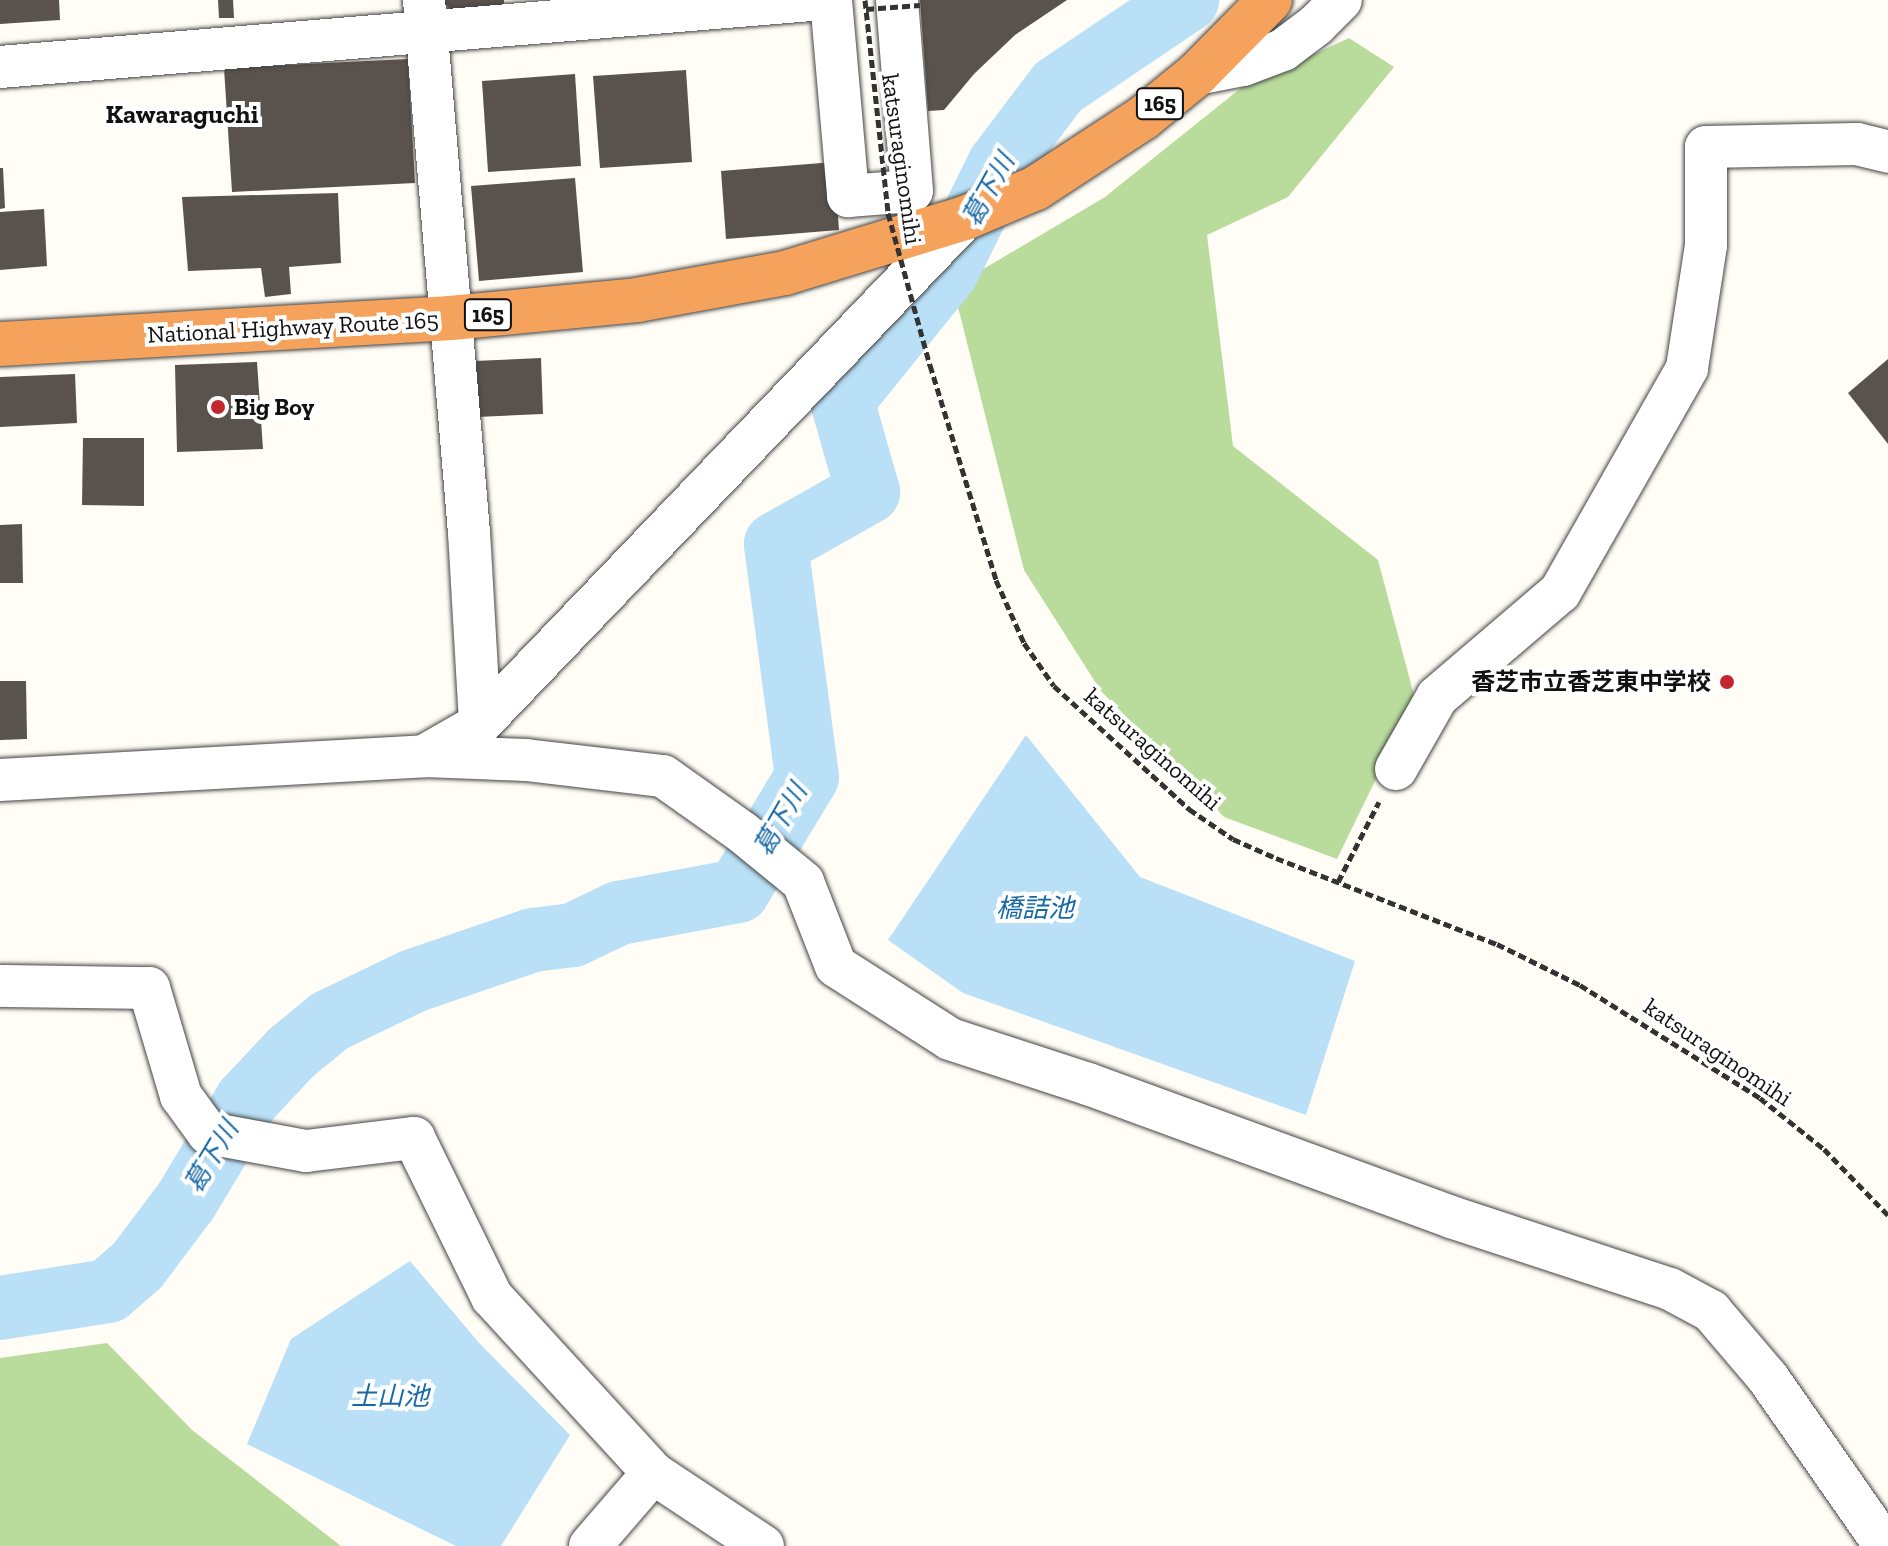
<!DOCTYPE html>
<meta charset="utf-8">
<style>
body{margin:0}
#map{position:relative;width:1888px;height:1546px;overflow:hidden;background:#fffdf5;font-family:"Zilla Slab","Noto Sans JP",serif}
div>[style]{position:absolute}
.forest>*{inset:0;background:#b9dc9c}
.water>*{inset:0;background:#b9e0f7}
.river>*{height:64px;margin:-32px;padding:0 32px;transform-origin:32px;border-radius:32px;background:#b9e0f7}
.building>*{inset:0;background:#5a524d}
.path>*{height:5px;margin-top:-2.5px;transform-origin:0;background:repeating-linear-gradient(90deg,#333 0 8px,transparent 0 12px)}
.roads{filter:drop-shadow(0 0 2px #444) drop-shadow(0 0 2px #444)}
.minor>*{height:42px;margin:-21px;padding:0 21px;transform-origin:21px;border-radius:21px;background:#fff}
.highway>*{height:44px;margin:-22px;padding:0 22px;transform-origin:22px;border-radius:22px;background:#f5a25d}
.path-bridge>*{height:5px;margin-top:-2.5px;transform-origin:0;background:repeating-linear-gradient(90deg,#333 0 8px,transparent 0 12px)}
.dots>*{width:22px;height:22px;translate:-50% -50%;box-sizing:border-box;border:4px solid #fff;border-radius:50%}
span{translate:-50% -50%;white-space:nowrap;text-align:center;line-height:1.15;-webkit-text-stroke:8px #fff;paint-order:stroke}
.shield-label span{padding:2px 6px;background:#fff;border:2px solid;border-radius:6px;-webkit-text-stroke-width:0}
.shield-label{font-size:22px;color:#111;font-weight:700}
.street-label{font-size:24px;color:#111}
.poi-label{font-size:24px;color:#111;font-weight:700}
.left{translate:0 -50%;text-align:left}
.right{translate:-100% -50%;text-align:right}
.neighbourhood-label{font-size:26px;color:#111;font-weight:700}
.water-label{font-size:26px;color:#1768a6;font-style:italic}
</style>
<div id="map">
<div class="forest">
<div style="clip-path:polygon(1349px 38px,1394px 67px,1288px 197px,1207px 235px,1233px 446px,1378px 560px,1415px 699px,1337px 859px,1224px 817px,1101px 691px,1024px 570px,953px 287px,1105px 197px,1241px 88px)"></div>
<div style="clip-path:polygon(107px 1343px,192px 1430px,341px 1546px,0 1546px,0 1358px)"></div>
</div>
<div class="water">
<div style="clip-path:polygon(1026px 735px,1140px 877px,1355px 961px,1306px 1115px,963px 993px,888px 940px)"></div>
<div style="clip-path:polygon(410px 1261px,480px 1344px,570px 1435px,501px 1546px,456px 1546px,247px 1444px,291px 1339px)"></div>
</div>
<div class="river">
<div style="left:0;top:1308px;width:109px;rotate:-8.9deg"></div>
<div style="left:108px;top:1291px;width:38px;rotate:-41deg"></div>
<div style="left:137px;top:1266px;width:81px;rotate:-53deg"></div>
<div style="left:186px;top:1201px;width:117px;rotate:-59deg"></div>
<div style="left:246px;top:1101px;width:66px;rotate:-46.8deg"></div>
<div style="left:291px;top:1053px;width:50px;rotate:-39.4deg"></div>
<div style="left:330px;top:1021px;width:92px;rotate:-25.7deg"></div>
<div style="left:413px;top:981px;width:127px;rotate:-18.9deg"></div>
<div style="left:533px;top:940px;width:40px;rotate:-7.1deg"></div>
<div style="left:573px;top:935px;width:51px;rotate:-25.6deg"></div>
<div style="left:619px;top:913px;width:121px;rotate:-10.5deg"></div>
<div style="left:738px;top:891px;width:133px;rotate:-58.8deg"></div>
<div style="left:807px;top:777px;width:235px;rotate:-97.6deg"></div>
<div style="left:776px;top:544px;width:106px;rotate:-29.5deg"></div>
<div style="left:868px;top:492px;width:95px;rotate:-105.9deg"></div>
<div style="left:842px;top:401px;width:167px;rotate:-51.1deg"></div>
<div style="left:947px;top:271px;width:118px;rotate:-63.9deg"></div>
<div style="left:999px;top:165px;width:98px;rotate:-52.9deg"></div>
<div style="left:1058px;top:87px;width:156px;rotate:-34deg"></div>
</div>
<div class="building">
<div style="clip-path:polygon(0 0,59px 0,60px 20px,0 24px)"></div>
<div style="clip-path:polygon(218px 0,233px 0,234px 18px,219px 18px)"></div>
<div style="clip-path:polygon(441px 0,504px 0,504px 9px,451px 10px)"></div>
<div style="clip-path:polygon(920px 0,1067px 0,1015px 35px,974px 74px,944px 110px,928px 111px)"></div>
<div style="clip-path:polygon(408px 59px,415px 183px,232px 192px,224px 68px)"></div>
<div style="clip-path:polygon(686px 70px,692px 162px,600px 168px,593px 76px)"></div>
<div style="clip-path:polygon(575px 74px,581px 166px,488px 172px,482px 81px)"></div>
<div style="clip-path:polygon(834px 162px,839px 230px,726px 239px,721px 171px)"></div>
<div style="clip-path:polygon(0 168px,3px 168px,5px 208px,0 209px)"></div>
<div style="clip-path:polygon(575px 178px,583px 272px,479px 281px,471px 186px)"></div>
<div style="clip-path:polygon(338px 193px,341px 263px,289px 267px,291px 294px,265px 297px,261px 268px,188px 271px,182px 197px)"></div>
<div style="clip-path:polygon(44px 209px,47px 266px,0 270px,0 212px)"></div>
<div style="clip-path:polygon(541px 358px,543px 414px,477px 417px,474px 361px)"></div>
<div style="clip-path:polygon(1888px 359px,1888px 444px,1848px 393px)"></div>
<div style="clip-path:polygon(257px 362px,263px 449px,177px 452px,175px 365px)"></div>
<div style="clip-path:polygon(75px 374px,77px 423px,0 427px,0 377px)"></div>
<div style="clip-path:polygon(83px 438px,144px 438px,144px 506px,82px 505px)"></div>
<div style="clip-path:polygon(22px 524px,23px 583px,0 583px,0 525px)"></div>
<div style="clip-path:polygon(0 681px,26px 681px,27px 739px,0 740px)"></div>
</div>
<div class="path">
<div style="left:930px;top:365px;width:225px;rotate:72.9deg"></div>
<div style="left:996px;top:580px;width:69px;rotate:66deg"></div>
<div style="left:1024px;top:643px;width:52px;rotate:55.1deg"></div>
<div style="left:1054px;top:686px;width:183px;rotate:42.3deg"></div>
<div style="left:1189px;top:809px;width:53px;rotate:34.3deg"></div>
<div style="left:1233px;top:839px;width:47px;rotate:23.8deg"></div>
<div style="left:1276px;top:858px;width:237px;rotate:21.3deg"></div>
<div style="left:1497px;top:944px;width:93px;rotate:26.3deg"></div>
<div style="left:1580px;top:985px;width:213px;rotate:32.1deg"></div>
<div style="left:1760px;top:1098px;width:82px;rotate:38.6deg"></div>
<div style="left:1824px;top:1149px;width:92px;rotate:45.9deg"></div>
<div style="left:1338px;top:882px;width:90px;rotate:-62.9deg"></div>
</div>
<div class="roads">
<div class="minor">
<div style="left:424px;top:0;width:534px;rotate:85.17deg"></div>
<div style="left:469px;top:532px;width:192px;rotate:86.7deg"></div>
<div style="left:831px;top:0;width:197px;rotate:85deg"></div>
<div style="left:848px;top:196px;width:64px;rotate:-4.5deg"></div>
<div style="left:912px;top:191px;width:192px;rotate:-94.5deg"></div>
<div style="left:0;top:67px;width:815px;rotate:-4.72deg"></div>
<div style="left:1197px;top:74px;width:47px;rotate:-11.1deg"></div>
<div style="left:1243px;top:65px;width:43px;rotate:-20.6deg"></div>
<div style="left:1283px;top:50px;width:41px;rotate:-37.1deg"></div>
<div style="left:1316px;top:25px;width:35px;rotate:-45deg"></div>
<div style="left:424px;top:756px;width:102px;rotate:2.2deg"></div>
<div style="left:526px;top:760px;width:138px;rotate:6.7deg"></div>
<div style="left:663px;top:776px;width:97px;rotate:35.3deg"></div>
<div style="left:742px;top:832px;width:79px;rotate:39.3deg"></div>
<div style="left:803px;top:882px;width:90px;rotate:68.6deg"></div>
<div style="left:836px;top:966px;width:135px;rotate:32.6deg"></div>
<div style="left:950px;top:1039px;width:145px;rotate:18.1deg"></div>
<div style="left:1088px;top:1084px;width:387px;rotate:20.1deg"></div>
<div style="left:1451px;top:1217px;width:231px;rotate:18.2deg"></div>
<div style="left:1670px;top:1289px;width:47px;rotate:28.2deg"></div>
<div style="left:1711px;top:1311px;width:88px;rotate:49.6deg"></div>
<div style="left:1768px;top:1378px;width:205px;rotate:55.1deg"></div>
<div style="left:1396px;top:769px;width:83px;rotate:-60.3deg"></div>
<div style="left:1437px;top:697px;width:162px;rotate:-40.5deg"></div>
<div style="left:1560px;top:592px;width:257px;rotate:-60.4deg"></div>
<div style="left:1687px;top:368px;width:124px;rotate:-81.2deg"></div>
<div style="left:1706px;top:245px;width:98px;rotate:-90deg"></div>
<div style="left:1706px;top:147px;width:151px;rotate:-1.1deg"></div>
<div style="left:1857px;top:144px;width:32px;rotate:14deg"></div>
<div style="left:0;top:780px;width:425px;rotate:-3.2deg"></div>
<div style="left:424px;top:756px;width:64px;rotate:-29.7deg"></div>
<div style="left:480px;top:724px;width:701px;rotate:-46.21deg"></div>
<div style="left:0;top:986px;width:149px;rotate:0.8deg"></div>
<div style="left:149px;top:988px;width:113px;rotate:73.5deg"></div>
<div style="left:181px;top:1096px;width:46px;rotate:53.9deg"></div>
<div style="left:208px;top:1133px;width:100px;rotate:10.4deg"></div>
<div style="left:306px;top:1151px;width:109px;rotate:-6.9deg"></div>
<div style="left:414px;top:1138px;width:177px;rotate:63.9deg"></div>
<div style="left:492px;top:1297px;width:239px;rotate:47.5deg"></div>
<div style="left:653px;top:1473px;width:132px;rotate:33.6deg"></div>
<div style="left:590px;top:1546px;width:96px;rotate:-49.2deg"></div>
</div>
<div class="highway">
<div style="left:0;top:344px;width:452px;rotate:-3.3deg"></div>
<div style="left:451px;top:318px;width:187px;rotate:-5.5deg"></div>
<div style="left:637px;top:300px;width:150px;rotate:-10.3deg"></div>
<div style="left:785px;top:273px;width:188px;rotate:-17deg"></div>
<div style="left:965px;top:218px;width:77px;rotate:-22.9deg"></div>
<div style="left:1036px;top:188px;width:128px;rotate:-33.2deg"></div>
<div style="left:1143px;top:118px;width:70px;rotate:-39.2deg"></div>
<div style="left:1197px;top:74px;width:104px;rotate:-45.4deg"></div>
</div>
</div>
<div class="path-bridge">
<div style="left:865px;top:0;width:214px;rotate:83.8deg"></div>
<div style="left:888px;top:213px;width:158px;rotate:74.6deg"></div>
<div style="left:866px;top:9px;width:54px;rotate:-4.2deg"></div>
</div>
<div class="dots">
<div style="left:218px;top:407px;background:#c4262e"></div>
<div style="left:1727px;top:682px;background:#c4262e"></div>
</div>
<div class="shield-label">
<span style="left:1160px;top:104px">165</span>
<span style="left:488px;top:315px">165</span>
</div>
<div class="street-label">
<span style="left:902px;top:159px;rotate:82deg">katsuraginomihi</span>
<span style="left:293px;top:327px;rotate:-3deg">National Highway Route 165</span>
<span style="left:1153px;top:749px;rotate:41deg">katsuraginomihi</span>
<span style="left:1718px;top:1052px;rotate:34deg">katsuraginomihi</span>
</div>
<div class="poi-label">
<span class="left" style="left:234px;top:407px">Big Boy</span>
<span class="right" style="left:1711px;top:682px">香芝市立香芝東中学校</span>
</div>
<div class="neighbourhood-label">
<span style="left:182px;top:115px">Kawaraguchi</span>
</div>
<div class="water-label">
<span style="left:989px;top:190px;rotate:-61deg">葛下川</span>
<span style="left:781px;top:820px;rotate:-60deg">葛下川</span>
<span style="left:1035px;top:909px">橋詰池</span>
<span style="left:212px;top:1157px;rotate:-59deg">葛下川</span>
<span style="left:390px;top:1397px">土山池</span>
</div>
</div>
